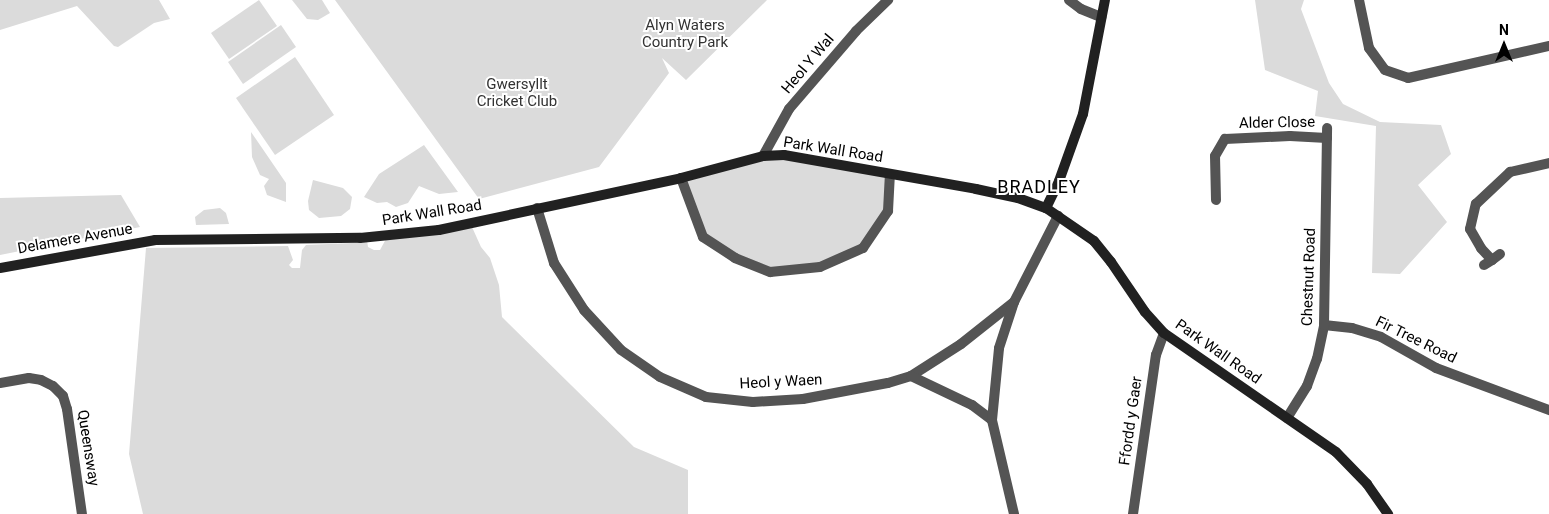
<!DOCTYPE html>
<style>
body{margin:0}
#map{position:relative;width:1549px;height:514px;overflow:hidden;background:#fff;font-family:Roboto,sans-serif}
div>[style]{position:absolute}
.green>*{inset:0;background:#dbdbdb}
.street>*{height:10px;margin:-5px;padding:0 5px;transform-origin:5px;border-radius:5px;background:#545454}
.secondary>*{height:10px;margin:-5px;padding:0 5px;transform-origin:5px;border-radius:5px;background:#212121}
span{translate:-50% -50%;white-space:nowrap;text-align:center;line-height:1.15;-webkit-text-stroke:4px #fff;paint-order:stroke}
.park-label{font-size:15px;color:#323232}
.street-label{font-size:15px;color:#000}
.quarter-label{font-size:18px;color:#000;letter-spacing:1px}
.north{position:absolute;left:1479px;top:20px;width:50px;height:50px;-webkit-text-stroke:4px #fff;paint-order:stroke;rotate:0deg;font-size:14px;font-weight:700;line-height:20px;text-align:center;color:#000}
.north::after{content:'';display:block;margin:auto;width:18px;height:22px;background:#000;clip-path:polygon(50% 0,100% 100%,50% 72%,0 100%)}
</style>
<div id="map">
<div class="green">
<div style="clip-path:polygon(0 0,159px 0,170px 19px,154px 23px,118px 47px,114px 46px,77px 6px,0 30px)"></div>
<div style="clip-path:polygon(259px 0,277px 26px,229px 59px,211px 33px)"></div>
<div style="clip-path:polygon(292px 0,322px 0,330px 13px,318px 20px,307px 19px)"></div>
<div style="clip-path:polygon(335px 0,767px 0,686px 80px,662px 58px,669px 73px,599px 167px,479px 199px)"></div>
<div style="clip-path:polygon(1255px 0,1304px 0,1301px 9px,1329px 83px,1343px 104px,1380px 122px,1441px 125px,1451px 154px,1418px 185px,1447px 222px,1400px 274px,1372px 273px,1376px 126px,1315px 116px,1318px 91px,1265px 70px)"></div>
<div style="clip-path:polygon(281px 25px,296px 47px,243px 84px,228px 62px)"></div>
<div style="clip-path:polygon(295px 57px,334px 115px,275px 155px,236px 98px)"></div>
<div style="clip-path:polygon(251px 132px,286px 183px,286px 202px,267px 195px,264px 186px,269px 179px,260px 175px,252px 157px)"></div>
<div style="clip-path:polygon(424px 145px,458px 192px,439px 194px,419px 186px,408px 203px,396px 207px,387px 202px,377px 203px,364px 197px,379px 174px)"></div>
<div style="clip-path:polygon(763px 156px,890px 175px,888px 211px,863px 248px,820px 267px,770px 272px,703px 237px,681px 178px)"></div>
<div style="clip-path:polygon(313px 180px,343px 188px,352px 197px,350px 209px,341px 216px,319px 218px,309px 210px,308px 201px)"></div>
<div style="clip-path:polygon(121px 195px,140px 227px,0 255px,0 198px)"></div>
<div style="clip-path:polygon(220px 208px,226px 213px,229px 224px,196px 225px,195px 217px,204px 210px)"></div>
<div style="clip-path:polygon(472px 227px,481px 247px,490px 258px,499px 285px,502px 317px,634px 447px,688px 470px,688px 514px,143px 514px,129px 454px,146px 248px,288px 246px,293px 260px,289px 265px,292px 268px,300px 268px,302px 250px,306px 245px,352px 243px,367px 240px,368px 247px,374px 250px,380px 250px,386px 239px)"></div>
</div>
<div class="street">
<div style="left:1069px;top:0;width:15px;rotate:37deg"></div>
<div style="left:1081px;top:9px;width:22px;rotate:22deg"></div>
<div style="left:1359px;top:0;width:49px;rotate:78.2deg"></div>
<div style="left:1369px;top:48px;width:27px;rotate:54deg"></div>
<div style="left:1385px;top:70px;width:24px;rotate:19deg"></div>
<div style="left:1408px;top:78px;width:145px;rotate:-12.8deg"></div>
<div style="left:763px;top:156px;width:54px;rotate:-61deg"></div>
<div style="left:789px;top:109px;width:103px;rotate:-49.3deg"></div>
<div style="left:856px;top:31px;width:45px;rotate:-44.1deg"></div>
<div style="left:681px;top:178px;width:63px;rotate:69.6deg"></div>
<div style="left:703px;top:237px;width:38px;rotate:33deg"></div>
<div style="left:735px;top:258px;width:38px;rotate:22deg"></div>
<div style="left:770px;top:272px;width:50px;rotate:-5.7deg"></div>
<div style="left:820px;top:267px;width:47px;rotate:-23.8deg"></div>
<div style="left:863px;top:248px;width:45px;rotate:-56deg"></div>
<div style="left:888px;top:211px;width:36px;rotate:-87deg"></div>
<div style="left:1216px;top:200px;width:44px;rotate:-91.3deg"></div>
<div style="left:1215px;top:156px;width:20px;rotate:-60deg"></div>
<div style="left:1225px;top:139px;width:65px;rotate:-2.6deg"></div>
<div style="left:1290px;top:136px;width:37px;rotate:3deg"></div>
<div style="left:537px;top:208px;width:58px;rotate:72.8deg"></div>
<div style="left:554px;top:263px;width:56px;rotate:57.4deg"></div>
<div style="left:584px;top:310px;width:54px;rotate:47.2deg"></div>
<div style="left:621px;top:350px;width:47px;rotate:34.7deg"></div>
<div style="left:660px;top:377px;width:50px;rotate:23.5deg"></div>
<div style="left:706px;top:397px;width:47px;rotate:6.1deg"></div>
<div style="left:753px;top:402px;width:50px;rotate:-3.4deg"></div>
<div style="left:803px;top:399px;width:86px;rotate:-10.7deg"></div>
<div style="left:888px;top:383px;width:24px;rotate:-17deg"></div>
<div style="left:911px;top:376px;width:59px;rotate:-32.6deg"></div>
<div style="left:961px;top:344px;width:68px;rotate:-38.4deg"></div>
<div style="left:1492px;top:260px;width:10px;rotate:-37deg"></div>
<div style="left:1484px;top:265px;width:9px;rotate:-32deg"></div>
<div style="left:1492px;top:260px;width:16px;rotate:-133deg"></div>
<div style="left:1481px;top:248px;width:22px;rotate:-120deg"></div>
<div style="left:1470px;top:229px;width:26px;rotate:-77deg"></div>
<div style="left:1476px;top:204px;width:47px;rotate:-43.3deg"></div>
<div style="left:1510px;top:172px;width:40px;rotate:-13deg"></div>
<div style="left:1324px;top:325px;width:28px;rotate:6deg"></div>
<div style="left:1352px;top:328px;width:30px;rotate:17deg"></div>
<div style="left:1381px;top:337px;width:63px;rotate:29.4deg"></div>
<div style="left:1436px;top:368px;width:121px;rotate:20.4deg"></div>
<div style="left:911px;top:376px;width:68px;rotate:25.4deg"></div>
<div style="left:972px;top:405px;width:25px;rotate:37deg"></div>
<div style="left:0;top:383px;width:29px;rotate:-10deg"></div>
<div style="left:29px;top:378px;width:12px;rotate:9deg"></div>
<div style="left:41px;top:380px;width:13px;rotate:27deg"></div>
<div style="left:53px;top:386px;width:14px;rotate:45deg"></div>
<div style="left:63px;top:396px;width:14px;rotate:73deg"></div>
<div style="left:67px;top:409px;width:106px;rotate:81.9deg"></div>
<div style="left:1287px;top:418px;width:38px;rotate:-58deg"></div>
<div style="left:1307px;top:386px;width:29px;rotate:-70deg"></div>
<div style="left:1317px;top:359px;width:35px;rotate:-78deg"></div>
<div style="left:1324px;top:325px;width:197px;rotate:-89.1deg"></div>
<div style="left:1014px;top:514px;width:97px;rotate:-103.2deg"></div>
<div style="left:992px;top:420px;width:72px;rotate:-84.4deg"></div>
<div style="left:999px;top:348px;width:48px;rotate:-71.9deg"></div>
<div style="left:1014px;top:302px;width:97px;rotate:-62.9deg"></div>
<div style="left:1133px;top:514px;width:161px;rotate:-81.8deg"></div>
<div style="left:1156px;top:355px;width:23px;rotate:-70deg"></div>
</div>
<div class="secondary">
<div style="left:1046px;top:208px;width:30px;rotate:-64deg"></div>
<div style="left:1059px;top:181px;width:71px;rotate:-70.3deg"></div>
<div style="left:1083px;top:114px;width:116px;rotate:-79.1deg"></div>
<div style="left:0;top:268px;width:158px;rotate:-10.2deg"></div>
<div style="left:155px;top:240px;width:205px;rotate:-0.6deg"></div>
<div style="left:360px;top:238px;width:79px;rotate:-5.8deg"></div>
<div style="left:439px;top:230px;width:248px;rotate:-12.1deg"></div>
<div style="left:681px;top:178px;width:85px;rotate:-15deg"></div>
<div style="left:763px;top:156px;width:21px;rotate:-3deg"></div>
<div style="left:784px;top:155px;width:195px;rotate:10deg"></div>
<div style="left:976px;top:189px;width:43px;rotate:12.1deg"></div>
<div style="left:1018px;top:198px;width:30px;rotate:20deg"></div>
<div style="left:1046px;top:208px;width:58px;rotate:34.5deg"></div>
<div style="left:1094px;top:241px;width:27px;rotate:51deg"></div>
<div style="left:1111px;top:262px;width:60px;rotate:55.8deg"></div>
<div style="left:1145px;top:312px;width:28px;rotate:48deg"></div>
<div style="left:1164px;top:333px;width:209px;rotate:34.7deg"></div>
<div style="left:1336px;top:452px;width:45px;rotate:45.9deg"></div>
<div style="left:1367px;top:484px;width:37px;rotate:55deg"></div>
</div>
<div class="park-label">
<span style="left:685px;top:34px">Alyn Waters<br>Country Park</span>
<span style="left:517px;top:93px">Gwersyllt<br>Cricket Club</span>
</div>
<div class="street-label">
<span style="left:808px;top:64px;rotate:-50deg">Heol Y Wal</span>
<span style="left:1277px;top:123px;rotate:-1deg">Alder Close</span>
<span style="left:833px;top:150px;rotate:9deg">Park Wall Road</span>
<span style="left:432px;top:213px;rotate:-9deg">Park Wall Road</span>
<span style="left:75px;top:239px;rotate:-10deg">Delamere Avenue</span>
<span style="left:1309px;top:277px;rotate:-88deg">Chestnut Road</span>
<span style="left:1416px;top:340px;rotate:26deg">Fir Tree Road</span>
<span style="left:1218px;top:352px;rotate:35deg">Park Wall Road</span>
<span style="left:781px;top:382px;rotate:-3deg">Heol y Waen</span>
<span style="left:1131px;top:421px;rotate:-82deg">Ffordd y Gaer</span>
<span style="left:88px;top:448px;rotate:81deg">Queensway</span>
</div>
<div class="quarter-label">
<span style="left:1039px;top:187px">BRADLEY</span>
</div>
<div class="north">N</div>
</div>
